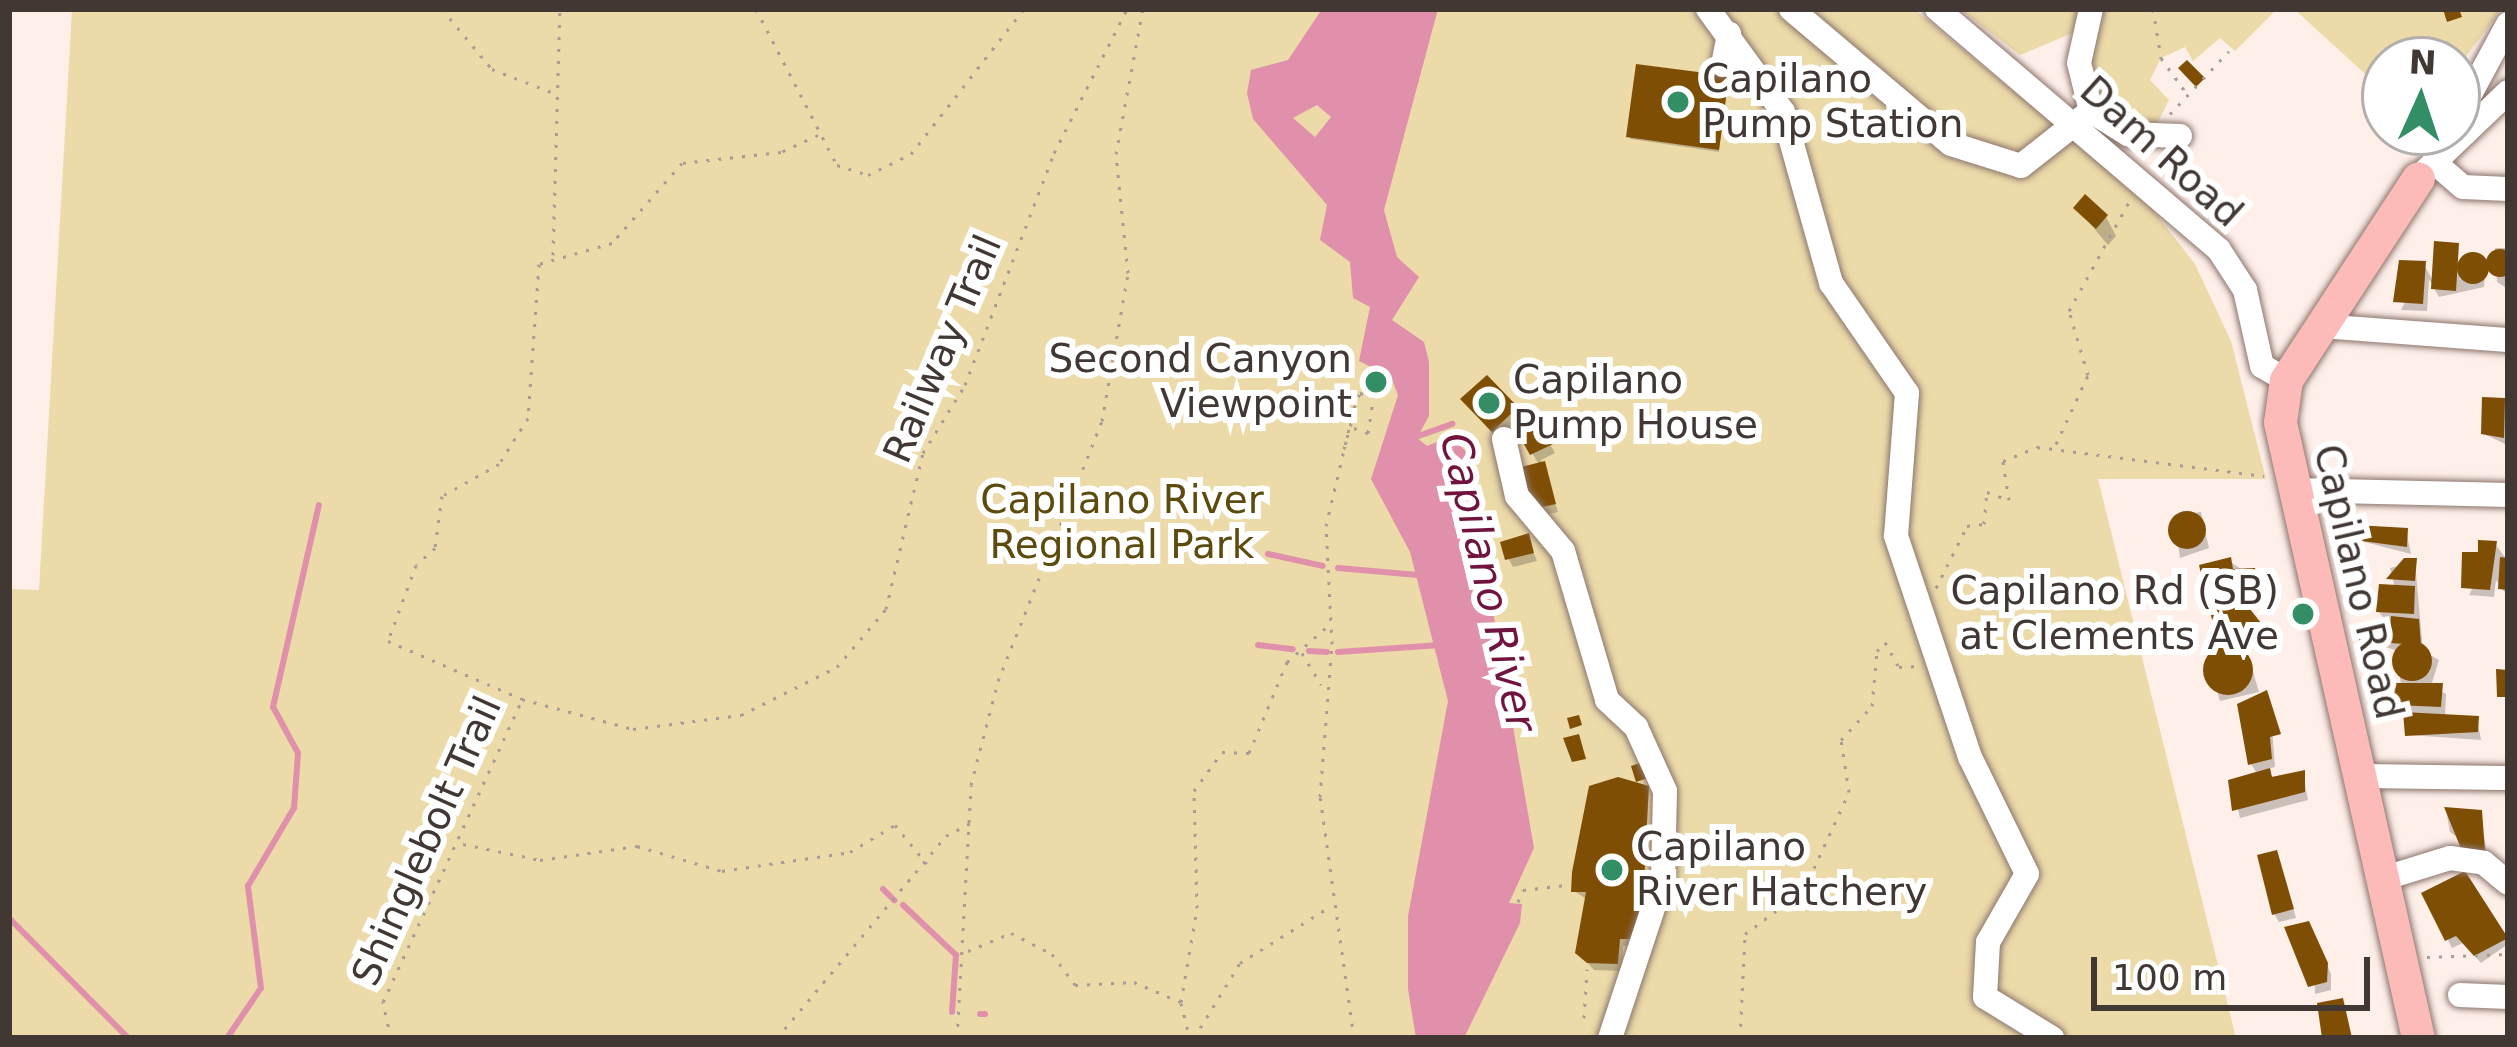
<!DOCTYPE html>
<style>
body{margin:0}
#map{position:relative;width:2517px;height:1047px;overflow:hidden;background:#feefe9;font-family:"DejaVu Sans",sans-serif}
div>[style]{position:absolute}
.green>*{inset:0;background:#ecdaa9}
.water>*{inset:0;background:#e090ab}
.shadow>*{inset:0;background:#0003}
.stream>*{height:6px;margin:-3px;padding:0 3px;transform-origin:3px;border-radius:3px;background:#e090ab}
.building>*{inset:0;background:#7f4e05}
.round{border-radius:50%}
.path>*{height:3px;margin-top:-1.5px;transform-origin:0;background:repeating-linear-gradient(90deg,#a89c97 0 3px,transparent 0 12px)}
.roads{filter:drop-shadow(0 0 3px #8c766d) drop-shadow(0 0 3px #8c766d)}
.minor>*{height:24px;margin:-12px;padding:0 12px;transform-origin:12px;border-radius:12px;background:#fff}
.major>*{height:33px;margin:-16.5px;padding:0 16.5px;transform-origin:16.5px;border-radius:16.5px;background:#fcbab9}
.dots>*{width:33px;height:33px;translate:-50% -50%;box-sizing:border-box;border:6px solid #fff;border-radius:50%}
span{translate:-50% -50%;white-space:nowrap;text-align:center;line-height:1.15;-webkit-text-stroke:12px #fff;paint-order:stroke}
.poi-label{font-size:39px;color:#413733}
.left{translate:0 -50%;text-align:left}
.right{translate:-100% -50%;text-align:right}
.street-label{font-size:39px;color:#413733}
.park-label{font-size:39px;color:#5d4b0e}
.water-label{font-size:42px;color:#70133e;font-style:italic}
.frame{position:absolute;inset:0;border:12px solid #413733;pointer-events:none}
.north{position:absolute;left:2361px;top:36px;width:120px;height:120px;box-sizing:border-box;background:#fff;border:3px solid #b3afad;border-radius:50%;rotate:3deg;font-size:33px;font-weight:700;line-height:48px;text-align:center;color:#413733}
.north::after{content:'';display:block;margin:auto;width:42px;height:54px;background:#338e65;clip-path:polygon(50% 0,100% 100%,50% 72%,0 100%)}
.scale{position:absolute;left:2091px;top:957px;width:279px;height:54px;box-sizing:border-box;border:6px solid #413733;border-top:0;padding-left:15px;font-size:36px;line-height:42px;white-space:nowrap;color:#413733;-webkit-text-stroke:9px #fff;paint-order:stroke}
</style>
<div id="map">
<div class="green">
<div style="clip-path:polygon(72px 9px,1914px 9px,2145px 200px,2195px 264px,2231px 341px,2266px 479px,2098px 479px,2236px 1038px,9px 1038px,9px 589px,39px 590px)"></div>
<div style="clip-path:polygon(1960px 9px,2086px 9px,2080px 30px,2020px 55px)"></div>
<div style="clip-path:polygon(2103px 9px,2275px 9px,2276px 10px,2235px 51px,2220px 38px,2193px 61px,2185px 47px,2161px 58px,2150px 80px,2169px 100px,2153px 132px,2099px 106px,2091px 64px)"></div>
<div style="clip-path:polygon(2294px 9px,2502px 9px,2457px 68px,2385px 60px,2385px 92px)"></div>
</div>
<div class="water">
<div style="clip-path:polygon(evenodd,1322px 9px,1438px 9px,1384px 210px,1397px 257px,1419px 277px,1392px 320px,1424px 342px,1429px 362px,1429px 416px,1417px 438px,1427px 446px,1449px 437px,1465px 450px,1534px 848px,1509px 903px,1522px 904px,1520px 923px,1464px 1038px,1416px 1038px,1408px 989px,1408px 916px,1448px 701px,1410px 552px,1371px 479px,1398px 395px,1391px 377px,1359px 361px,1370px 307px,1353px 298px,1350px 262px,1320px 240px,1327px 205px,1253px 119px,1247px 93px,1251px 70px,1288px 60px,1322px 9px,1317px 105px,1331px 117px,1315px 137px,1293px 118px,1317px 105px)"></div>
</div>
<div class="shadow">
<div style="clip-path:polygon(1727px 79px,1719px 152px,1631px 139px,1629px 136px)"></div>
<div style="clip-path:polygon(2077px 208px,2106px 217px,2116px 236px,2108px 245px)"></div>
<div style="clip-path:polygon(2457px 246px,2460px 280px,2471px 253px,2486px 262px,2484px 287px,2439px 297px,2429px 279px,2427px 311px,2401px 310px,2424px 265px,2434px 282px)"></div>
<div style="clip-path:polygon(2495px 248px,2508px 248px,2508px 289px,2497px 282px)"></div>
<div style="clip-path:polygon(1486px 379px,1521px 418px,1532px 413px,1555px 453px,1541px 460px,1558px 512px,1541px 516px,1539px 465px,1518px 428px,1501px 444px,1464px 400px)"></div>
<div style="clip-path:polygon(2504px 400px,2508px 408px,2507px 445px,2484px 434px)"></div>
<div style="clip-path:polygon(2201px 512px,2209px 548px,2180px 558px,2174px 515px)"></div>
<div style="clip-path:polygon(2406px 530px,2411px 554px,2357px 540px)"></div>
<div style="clip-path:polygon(1527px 537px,1537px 561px,1513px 567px,1508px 558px)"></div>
<div style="clip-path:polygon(2495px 544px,2508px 561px,2508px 597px,2496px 580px,2494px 597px,2469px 595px)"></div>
<div style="clip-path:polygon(2229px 561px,2258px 580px,2262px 597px,2241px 602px,2271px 642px,2246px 648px,2259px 692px,2220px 701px,2207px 657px,2226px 653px,2202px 567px)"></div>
<div style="clip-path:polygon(2415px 562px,2423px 651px,2439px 660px,2431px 686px,2446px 694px,2445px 717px,2477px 719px,2481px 740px,2410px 735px,2395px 650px,2362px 640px,2393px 630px,2379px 612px,2395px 588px,2390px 568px)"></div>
<div style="clip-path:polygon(2270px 701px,2275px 767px,2256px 772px,2251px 764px)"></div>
<div style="clip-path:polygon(2303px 773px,2308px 800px,2240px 818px,2231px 781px)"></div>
<div style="clip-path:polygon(1647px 789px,1644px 946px,1623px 946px,1622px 971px,1594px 970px,1578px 952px,1588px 900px,1574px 891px)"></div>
<div style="clip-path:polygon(2446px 810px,2480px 812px,2488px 860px,2450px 832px)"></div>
<div style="clip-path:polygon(2280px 862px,2296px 918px,2279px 922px,2274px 914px)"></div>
<div style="clip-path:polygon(2464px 875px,2508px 944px,2481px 963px,2463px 943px,2452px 948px,2425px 894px)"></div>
<div style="clip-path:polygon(2313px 933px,2331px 974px,2331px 990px,2315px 994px)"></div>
</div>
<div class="stream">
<div style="left:1410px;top:439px;width:45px;rotate:-19.7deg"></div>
<div style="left:1268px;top:554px;width:56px;rotate:12.3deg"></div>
<div style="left:1338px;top:568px;width:80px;rotate:5deg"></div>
<div style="left:1258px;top:645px;width:35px;rotate:7deg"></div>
<div style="left:1309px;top:651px;width:18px;rotate:3deg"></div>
<div style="left:1338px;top:652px;width:103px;rotate:-3.9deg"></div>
<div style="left:883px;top:889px;width:16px;rotate:45deg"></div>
<div style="left:903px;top:905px;width:73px;rotate:43.3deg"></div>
<div style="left:956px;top:955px;width:57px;rotate:94deg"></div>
<div style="left:9px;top:918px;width:169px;rotate:45.2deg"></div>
<div style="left:980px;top:1014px;width:5px"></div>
<div style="left:227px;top:1038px;width:60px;rotate:-55.8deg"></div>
<div style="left:261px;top:988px;width:103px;rotate:-97.3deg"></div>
<div style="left:248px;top:886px;width:91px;rotate:-59.5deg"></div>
<div style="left:294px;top:808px;width:55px;rotate:-85.8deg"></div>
<div style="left:298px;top:753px;width:52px;rotate:-118.5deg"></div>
<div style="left:273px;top:707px;width:207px;rotate:-77.2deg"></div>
</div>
<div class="building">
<div style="clip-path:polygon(2443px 9px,2459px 9px,2462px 17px,2447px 22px)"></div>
<div style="clip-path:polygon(2187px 60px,2205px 78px,2196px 87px,2178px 68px)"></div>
<div style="clip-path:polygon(1636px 64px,1729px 76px,1719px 150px,1626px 137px)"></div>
<div style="clip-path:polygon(2085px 194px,2108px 215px,2096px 229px,2073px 208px)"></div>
<div style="clip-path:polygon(2434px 241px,2459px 243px,2456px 291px,2431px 289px)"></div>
<div class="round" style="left:2486px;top:249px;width:28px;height:28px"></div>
<div class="round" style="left:2457px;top:252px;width:32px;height:32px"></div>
<div style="clip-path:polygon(2399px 260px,2426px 261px,2423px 304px,2393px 302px)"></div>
<div style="clip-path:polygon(1487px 375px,1518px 407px,1492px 432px,1460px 399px)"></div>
<div style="clip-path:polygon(2482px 397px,2505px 398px,2504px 438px,2481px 434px)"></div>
<div style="clip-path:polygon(1533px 409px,1553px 444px,1530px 455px,1511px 421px)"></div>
<div style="clip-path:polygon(1545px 461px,1556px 504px,1533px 509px,1521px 467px)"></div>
<div class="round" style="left:2168px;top:511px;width:38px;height:38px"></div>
<div style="clip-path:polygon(2355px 525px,2408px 528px,2407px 547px,2354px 540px)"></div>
<div style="clip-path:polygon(1529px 533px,1534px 553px,1505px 560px,1500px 542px)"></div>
<div style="clip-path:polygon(2478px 540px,2497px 541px,2490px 590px,2461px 588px,2462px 552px,2478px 552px)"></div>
<div style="clip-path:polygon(2231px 557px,2233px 569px,2255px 568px,2259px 589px,2207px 601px,2199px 565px)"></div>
<div style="clip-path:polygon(2500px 557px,2508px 558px,2508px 590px,2498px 589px)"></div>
<div style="clip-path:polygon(2404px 558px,2417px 558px,2415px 581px,2386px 579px)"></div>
<div style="clip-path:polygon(2379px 584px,2415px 586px,2414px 614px,2376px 612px)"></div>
<div style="clip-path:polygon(2242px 599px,2269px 633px,2218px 645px,2209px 607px)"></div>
<div style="clip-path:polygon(2391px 616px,2419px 619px,2421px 645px,2359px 641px,2359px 630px,2390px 628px)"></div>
<div class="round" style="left:2392px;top:641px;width:40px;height:40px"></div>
<div class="round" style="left:2203px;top:645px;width:50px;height:50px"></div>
<div style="clip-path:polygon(2496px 669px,2508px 670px,2508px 697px,2497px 697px)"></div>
<div style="clip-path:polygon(2394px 683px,2443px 683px,2441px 707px,2395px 705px)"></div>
<div style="clip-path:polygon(2267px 690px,2281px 734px,2270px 737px,2272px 759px,2248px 765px,2237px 704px)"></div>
<div style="clip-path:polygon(2403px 712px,2479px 716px,2478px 732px,2405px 736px)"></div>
<div style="clip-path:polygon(1579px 715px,1582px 725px,1570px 729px,1567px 718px)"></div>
<div style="clip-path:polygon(1579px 734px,1586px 759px,1572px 762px,1563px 738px)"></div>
<div style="clip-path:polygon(1646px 761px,1651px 777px,1636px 782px,1631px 766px)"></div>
<div style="clip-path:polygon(2270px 768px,2272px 777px,2305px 770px,2305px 792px,2232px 811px,2228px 780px)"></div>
<div style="clip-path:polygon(1618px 777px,1649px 786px,1641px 939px,1620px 939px,1618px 964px,1587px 963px,1575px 953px,1586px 892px,1571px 892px,1572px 872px,1589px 786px)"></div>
<div style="clip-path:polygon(2444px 807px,2482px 810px,2485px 852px,2462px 851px)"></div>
<div style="clip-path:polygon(2277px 850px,2294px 909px,2272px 915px,2257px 855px)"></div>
<div style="clip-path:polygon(2465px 871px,2508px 938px,2474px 956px,2456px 936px,2445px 941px,2421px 893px)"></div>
<div style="clip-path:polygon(2309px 921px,2328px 963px,2327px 982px,2308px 987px,2284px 927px)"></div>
<div style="clip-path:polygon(2343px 998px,2352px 1038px,2322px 1038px,2317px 1003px)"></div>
</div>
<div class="path">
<div style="left:442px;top:9px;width:78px;rotate:50.2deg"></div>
<div style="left:492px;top:69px;width:63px;rotate:21.3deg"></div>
<div style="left:756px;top:9px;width:176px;rotate:62.6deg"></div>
<div style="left:837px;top:165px;width:33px;rotate:18deg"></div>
<div style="left:868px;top:175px;width:48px;rotate:-26deg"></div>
<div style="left:911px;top:154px;width:184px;rotate:-52.1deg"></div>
<div style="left:2153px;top:9px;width:50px;rotate:80.7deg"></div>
<div style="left:2161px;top:58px;width:44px;rotate:54.2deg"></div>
<div style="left:2170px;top:114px;width:86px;rotate:-46.9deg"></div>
<div style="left:818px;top:135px;width:41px;rotate:155.3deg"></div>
<div style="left:781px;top:152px;width:100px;rotate:173.7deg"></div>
<div style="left:682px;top:163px;width:106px;rotate:131.2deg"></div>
<div style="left:612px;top:243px;width:76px;rotate:164deg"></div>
<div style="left:539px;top:264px;width:154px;rotate:94.1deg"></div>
<div style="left:528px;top:418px;width:54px;rotate:122.2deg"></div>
<div style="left:499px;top:464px;width:65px;rotate:150.7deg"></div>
<div style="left:442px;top:496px;width:52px;rotate:97.7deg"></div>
<div style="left:435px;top:548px;width:25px;rotate:138deg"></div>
<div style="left:416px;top:565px;width:81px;rotate:110.2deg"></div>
<div style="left:388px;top:641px;width:146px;rotate:23.4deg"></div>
<div style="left:522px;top:699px;width:115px;rotate:15.1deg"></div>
<div style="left:633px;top:729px;width:109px;rotate:-7.4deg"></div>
<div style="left:741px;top:715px;width:107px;rotate:-26.6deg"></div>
<div style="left:837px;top:667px;width:76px;rotate:-49.8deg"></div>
<div style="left:886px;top:609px;width:160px;rotate:-76.7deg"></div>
<div style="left:923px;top:453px;width:80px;rotate:-58.3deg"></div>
<div style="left:965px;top:385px;width:248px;rotate:-69deg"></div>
<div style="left:1054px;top:153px;width:161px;rotate:-63.1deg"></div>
<div style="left:2170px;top:181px;width:32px;rotate:-49deg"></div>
<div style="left:553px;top:255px;width:246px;rotate:-88.4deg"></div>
<div style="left:1354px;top:428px;width:15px;rotate:20deg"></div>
<div style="left:1368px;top:433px;width:52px;rotate:-81.1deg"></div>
<div style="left:2056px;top:444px;width:76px;rotate:-65.1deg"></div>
<div style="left:2088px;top:375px;width:67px;rotate:-106.5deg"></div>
<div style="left:2069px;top:311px;width:127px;rotate:-61.2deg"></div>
<div style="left:1344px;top:449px;width:41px;rotate:-74.6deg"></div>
<div style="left:1936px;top:588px;width:69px;rotate:-63.4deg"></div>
<div style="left:1967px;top:526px;width:17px;rotate:-7deg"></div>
<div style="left:1984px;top:524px;width:32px;rotate:-85deg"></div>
<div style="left:1987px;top:492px;width:23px;rotate:20deg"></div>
<div style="left:2009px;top:500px;width:39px;rotate:-99deg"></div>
<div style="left:2003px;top:461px;width:37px;rotate:-22deg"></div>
<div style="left:2037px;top:447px;width:229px;rotate:7.3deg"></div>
<div style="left:1302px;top:653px;width:37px;rotate:59deg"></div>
<div style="left:463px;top:844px;width:79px;rotate:11.7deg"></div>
<div style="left:540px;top:860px;width:98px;rotate:-8.2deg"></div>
<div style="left:637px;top:846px;width:89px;rotate:16.4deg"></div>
<div style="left:722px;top:871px;width:129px;rotate:-8.4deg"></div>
<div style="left:850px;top:852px;width:52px;rotate:-31deg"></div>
<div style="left:895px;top:825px;width:50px;rotate:50.6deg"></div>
<div style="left:1518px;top:902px;width:13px;rotate:-67deg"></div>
<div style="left:1523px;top:890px;width:43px;rotate:-6.6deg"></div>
<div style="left:968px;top:951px;width:47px;rotate:-22.7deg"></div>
<div style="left:1011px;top:933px;width:46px;rotate:27.1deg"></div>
<div style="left:1052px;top:954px;width:39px;rotate:53deg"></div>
<div style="left:1075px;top:985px;width:59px;rotate:-2.9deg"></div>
<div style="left:1134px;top:982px;width:51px;rotate:23.1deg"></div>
<div style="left:1181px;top:1002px;width:95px;rotate:-80.3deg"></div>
<div style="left:1197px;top:908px;width:117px;rotate:-91.5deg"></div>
<div style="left:1194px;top:791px;width:48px;rotate:-54.3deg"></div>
<div style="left:1222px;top:752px;width:27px;rotate:2deg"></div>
<div style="left:1249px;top:753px;width:99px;rotate:-67.3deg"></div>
<div style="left:1287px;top:662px;width:56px;rotate:-41.4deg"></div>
<div style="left:2427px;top:957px;width:81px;rotate:-2.1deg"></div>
<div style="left:1181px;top:1003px;width:36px;rotate:76deg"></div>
<div style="left:1584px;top:1018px;width:49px;rotate:-86.5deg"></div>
<div style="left:391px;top:1038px;width:37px;rotate:-103deg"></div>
<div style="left:383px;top:1002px;width:332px;rotate:-65.3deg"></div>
<div style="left:777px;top:1038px;width:263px;rotate:-50.1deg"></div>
<div style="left:946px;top:836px;width:27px;rotate:-28deg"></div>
<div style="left:957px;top:1038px;width:253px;rotate:-86.8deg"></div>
<div style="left:971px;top:785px;width:107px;rotate:-75.4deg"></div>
<div style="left:998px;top:681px;width:280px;rotate:-68.2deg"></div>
<div style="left:1102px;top:421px;width:150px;rotate:-80deg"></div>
<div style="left:1128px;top:273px;width:120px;rotate:-95.8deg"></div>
<div style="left:1116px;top:154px;width:147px;rotate:-79.5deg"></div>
<div style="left:1194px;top:1038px;width:88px;rotate:-58.5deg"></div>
<div style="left:1240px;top:963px;width:107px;rotate:-32.1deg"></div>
<div style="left:1354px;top:1038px;width:243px;rotate:-98deg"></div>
<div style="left:1320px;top:797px;width:153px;rotate:-85.5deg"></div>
<div style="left:1332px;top:644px;width:118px;rotate:-92.9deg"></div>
<div style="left:1326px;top:526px;width:121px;rotate:-76.7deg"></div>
<div style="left:1354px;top:408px;width:16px;rotate:-68deg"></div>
<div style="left:1360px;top:393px;width:16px;rotate:15deg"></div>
<div style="left:1740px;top:1038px;width:104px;rotate:-87.2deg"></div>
<div style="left:1745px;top:934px;width:74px;rotate:-36.7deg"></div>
<div style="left:1804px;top:890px;width:108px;rotate:-65.3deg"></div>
<div style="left:1849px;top:792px;width:53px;rotate:-98.7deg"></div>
<div style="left:1841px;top:740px;width:46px;rotate:-47.6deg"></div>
<div style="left:1872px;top:706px;width:55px;rotate:-84.8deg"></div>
<div style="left:1877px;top:651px;width:12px;rotate:-48deg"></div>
<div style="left:1885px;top:642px;width:29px;rotate:61deg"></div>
<div style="left:1899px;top:667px;width:18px;rotate:-3deg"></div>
</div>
<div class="roads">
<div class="minor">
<div style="left:1708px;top:9px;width:127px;rotate:53.9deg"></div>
<div style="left:1783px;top:112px;width:178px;rotate:74.3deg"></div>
<div style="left:1831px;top:283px;width:134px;rotate:55.4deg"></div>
<div style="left:1907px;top:393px;width:143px;rotate:94.4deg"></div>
<div style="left:1896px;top:536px;width:233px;rotate:71.5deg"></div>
<div style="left:1970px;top:757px;width:130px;rotate:64deg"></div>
<div style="left:2027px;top:874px;width:78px;rotate:119.8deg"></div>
<div style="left:1988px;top:942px;width:55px;rotate:93.1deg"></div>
<div style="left:1985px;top:997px;width:79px;rotate:31.5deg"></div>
<div style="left:1791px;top:9px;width:209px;rotate:40.2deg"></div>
<div style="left:1951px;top:144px;width:73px;rotate:17.4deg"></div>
<div style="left:2021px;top:166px;width:89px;rotate:-38.2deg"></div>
<div style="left:2091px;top:111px;width:49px;rotate:-104deg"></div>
<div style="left:2079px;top:63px;width:55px;rotate:-77.5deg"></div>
<div style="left:1937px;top:9px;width:371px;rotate:40.5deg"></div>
<div style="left:2219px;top:250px;width:48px;rotate:57deg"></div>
<div style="left:2245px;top:290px;width:78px;rotate:77.4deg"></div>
<div style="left:2262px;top:366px;width:28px;rotate:30deg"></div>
<div style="left:1723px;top:65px;width:32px;rotate:-79deg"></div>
<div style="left:2091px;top:111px;width:44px;rotate:31.9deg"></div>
<div style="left:2128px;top:134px;width:52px;rotate:2.2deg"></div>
<div style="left:2468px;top:128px;width:18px;rotate:-112deg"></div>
<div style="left:2461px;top:111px;width:99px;rotate:-61.6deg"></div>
<div style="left:2434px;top:162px;width:38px;rotate:41deg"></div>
<div style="left:2463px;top:187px;width:45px;rotate:2.5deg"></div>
<div style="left:2418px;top:178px;width:124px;rotate:-43.7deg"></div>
<div style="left:2321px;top:326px;width:188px;rotate:4.3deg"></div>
<div style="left:1504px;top:439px;width:58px;rotate:77.2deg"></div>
<div style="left:1517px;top:496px;width:72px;rotate:50.1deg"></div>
<div style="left:1563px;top:551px;width:155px;rotate:73.5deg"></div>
<div style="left:1607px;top:700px;width:40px;rotate:43deg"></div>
<div style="left:1636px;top:727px;width:70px;rotate:65.6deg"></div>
<div style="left:1665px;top:791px;width:87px;rotate:91.3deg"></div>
<div style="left:1663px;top:878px;width:169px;rotate:108.3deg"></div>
<div style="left:2293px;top:490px;width:215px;rotate:1.3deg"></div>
<div style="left:2359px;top:776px;width:149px;rotate:0.8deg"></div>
<div style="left:2382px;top:879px;width:71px;rotate:-17.2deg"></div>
<div style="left:2450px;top:858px;width:34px;rotate:8deg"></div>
<div style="left:2484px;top:863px;width:31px;rotate:40deg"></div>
<div style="left:2460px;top:995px;width:48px;rotate:2.4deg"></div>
</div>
<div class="major">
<div style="left:2418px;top:1038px;width:631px;rotate:-102.63deg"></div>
<div style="left:2280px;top:422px;width:42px;rotate:-81.9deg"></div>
<div style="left:2286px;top:380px;width:241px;rotate:-56.8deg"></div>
</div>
</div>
<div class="dots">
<div style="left:1678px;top:102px;background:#338e65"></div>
<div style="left:1376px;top:382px;background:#338e65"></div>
<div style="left:1489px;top:403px;background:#338e65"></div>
<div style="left:2303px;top:614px;background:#338e65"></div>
<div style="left:1612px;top:870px;background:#338e65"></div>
</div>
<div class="poi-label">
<span class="left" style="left:1702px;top:102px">Capilano<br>Pump Station</span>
<span class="right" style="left:1352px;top:382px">Second Canyon<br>Viewpoint</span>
<span class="left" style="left:1513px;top:403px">Capilano<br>Pump House</span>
<span class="right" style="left:2279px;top:614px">Capilano Rd (SB)<br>at Clements Ave</span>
<span class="left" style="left:1636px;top:870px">Capilano<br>River Hatchery</span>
</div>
<div class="street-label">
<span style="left:2161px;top:152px;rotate:42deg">Dam Road</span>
<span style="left:943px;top:349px;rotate:-67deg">Railway Trail</span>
<span style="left:2358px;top:582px;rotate:77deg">Capilano Road</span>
<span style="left:427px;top:841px;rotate:-66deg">Shinglebolt Trail</span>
</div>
<div class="park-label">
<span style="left:1122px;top:523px">Capilano River<br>Regional Park</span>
</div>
<div class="water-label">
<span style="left:1488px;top:582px;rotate:77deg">Capilano River</span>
</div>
<div class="frame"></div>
<div class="north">N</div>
<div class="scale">100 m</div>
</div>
